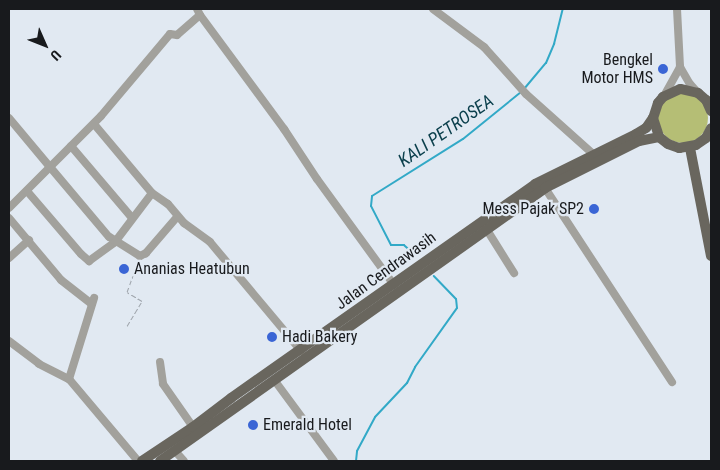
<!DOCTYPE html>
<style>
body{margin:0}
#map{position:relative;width:720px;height:470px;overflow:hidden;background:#e1e9f2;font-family:"Roboto Condensed",sans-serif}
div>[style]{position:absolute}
.green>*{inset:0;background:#b5be75}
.round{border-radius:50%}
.stream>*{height:2px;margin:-1px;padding:0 1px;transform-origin:1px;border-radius:1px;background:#32a9c7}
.path>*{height:1px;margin-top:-0.5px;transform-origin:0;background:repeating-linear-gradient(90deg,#9fa5ac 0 5px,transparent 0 7.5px)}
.minor>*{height:8px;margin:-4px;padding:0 4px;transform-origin:4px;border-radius:4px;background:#a2a19c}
.major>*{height:10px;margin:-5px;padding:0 5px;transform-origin:5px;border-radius:5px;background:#69665e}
.dots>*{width:14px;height:14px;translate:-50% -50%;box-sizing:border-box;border:2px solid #e1e9f2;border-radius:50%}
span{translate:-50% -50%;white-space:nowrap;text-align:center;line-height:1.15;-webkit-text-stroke:4.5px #e1e9f2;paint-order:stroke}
.poi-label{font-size:16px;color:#181a1d}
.right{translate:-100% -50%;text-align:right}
.left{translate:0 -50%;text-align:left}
.street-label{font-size:16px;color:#181a1d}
.water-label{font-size:18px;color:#0c404d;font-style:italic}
.frame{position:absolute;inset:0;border:10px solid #181a1d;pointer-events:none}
.north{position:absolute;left:20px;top:20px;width:50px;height:50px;-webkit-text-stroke:4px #e1e9f2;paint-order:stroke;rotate:134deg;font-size:14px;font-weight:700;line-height:20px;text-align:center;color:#181a1d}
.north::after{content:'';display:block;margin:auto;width:18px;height:22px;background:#181a1d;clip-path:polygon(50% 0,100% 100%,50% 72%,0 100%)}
</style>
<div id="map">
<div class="green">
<div class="round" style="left:658px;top:93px;width:50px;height:50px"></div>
</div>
<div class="stream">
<div style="left:524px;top:89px;width:34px;rotate:-50deg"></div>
<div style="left:546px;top:63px;width:21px;rotate:-67deg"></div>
<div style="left:554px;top:44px;width:36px;rotate:-76deg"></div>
<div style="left:415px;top:255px;width:15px;rotate:-138deg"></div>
<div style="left:404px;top:245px;width:13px;rotate:180deg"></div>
<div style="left:391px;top:245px;width:44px;rotate:-117.1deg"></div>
<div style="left:371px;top:206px;width:10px;rotate:-84deg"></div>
<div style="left:372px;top:196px;width:107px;rotate:-32.1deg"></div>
<div style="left:463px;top:139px;width:75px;rotate:-39deg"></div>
<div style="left:356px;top:461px;width:10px;rotate:-84deg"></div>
<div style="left:357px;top:451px;width:38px;rotate:-62deg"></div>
<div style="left:375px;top:417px;width:47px;rotate:-46.7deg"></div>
<div style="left:407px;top:383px;width:18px;rotate:-63deg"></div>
<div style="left:415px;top:367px;width:72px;rotate:-54.6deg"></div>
<div style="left:457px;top:308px;width:9px;rotate:-96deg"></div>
<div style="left:456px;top:299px;width:32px;rotate:-134deg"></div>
</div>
<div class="path">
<div style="left:127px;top:326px;width:29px;rotate:-59deg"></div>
<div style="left:142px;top:301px;width:17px;rotate:-149deg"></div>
<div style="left:127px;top:292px;width:32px;rotate:-70deg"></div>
</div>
<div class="minor">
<div style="left:197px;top:9px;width:7px;rotate:63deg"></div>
<div style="left:200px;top:15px;width:142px;rotate:53.6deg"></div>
<div style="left:284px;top:129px;width:60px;rotate:56.6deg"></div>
<div style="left:317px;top:179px;width:131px;rotate:54deg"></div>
<div style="left:433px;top:9px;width:64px;rotate:36.7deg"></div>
<div style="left:484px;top:47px;width:63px;rotate:48.2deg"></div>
<div style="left:526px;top:94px;width:90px;rotate:41.8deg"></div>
<div style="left:677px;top:9px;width:58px;rotate:87deg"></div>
<div style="left:680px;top:67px;width:20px;rotate:60deg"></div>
<div style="left:690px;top:84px;width:12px;rotate:48deg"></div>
<div style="left:664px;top:96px;width:33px;rotate:-61deg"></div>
<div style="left:9px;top:118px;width:64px;rotate:50.1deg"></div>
<div style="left:50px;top:167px;width:58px;rotate:135deg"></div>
<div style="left:94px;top:124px;width:90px;rotate:50deg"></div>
<div style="left:152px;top:193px;width:19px;rotate:35deg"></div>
<div style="left:168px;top:204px;width:25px;rotate:50deg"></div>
<div style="left:184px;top:223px;width:32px;rotate:36deg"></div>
<div style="left:210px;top:242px;width:142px;rotate:50.1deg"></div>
<div style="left:71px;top:146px;width:94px;rotate:49.7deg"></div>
<div style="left:545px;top:188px;width:232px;rotate:56.8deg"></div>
<div style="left:27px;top:191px;width:83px;rotate:49.4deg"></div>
<div style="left:81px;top:254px;width:11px;rotate:41deg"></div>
<div style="left:89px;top:261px;width:32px;rotate:-36deg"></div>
<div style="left:115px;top:242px;width:61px;rotate:-52.9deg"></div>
<div style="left:177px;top:217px;width:48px;rotate:130.7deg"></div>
<div style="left:146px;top:253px;width:7px;rotate:153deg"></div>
<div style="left:140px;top:256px;width:36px;rotate:-148deg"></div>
<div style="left:109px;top:237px;width:92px;rotate:-130.1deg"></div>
<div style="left:50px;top:167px;width:72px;rotate:-45deg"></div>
<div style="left:101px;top:116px;width:107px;rotate:-49.9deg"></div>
<div style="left:170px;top:34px;width:7px;rotate:8deg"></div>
<div style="left:177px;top:35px;width:30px;rotate:-41deg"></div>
<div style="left:9px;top:218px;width:81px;rotate:50deg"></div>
<div style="left:61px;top:280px;width:39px;rotate:38deg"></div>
<div style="left:487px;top:230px;width:51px;rotate:57.9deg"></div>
<div style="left:9px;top:258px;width:27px;rotate:-42deg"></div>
<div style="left:9px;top:341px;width:38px;rotate:37deg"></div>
<div style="left:39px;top:364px;width:34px;rotate:27deg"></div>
<div style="left:69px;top:379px;width:107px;rotate:49.9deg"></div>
<div style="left:160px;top:362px;width:22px;rotate:82deg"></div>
<div style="left:163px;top:384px;width:52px;rotate:55.1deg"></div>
<div style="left:69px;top:379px;width:85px;rotate:-72.8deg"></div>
<div style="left:275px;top:381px;width:99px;rotate:53.6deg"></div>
<div style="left:175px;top:451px;width:13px;rotate:48deg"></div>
</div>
<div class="major">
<div style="left:711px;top:111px;width:12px;rotate:-114deg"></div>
<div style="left:706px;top:100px;width:11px;rotate:-139deg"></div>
<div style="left:698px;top:93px;width:18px;rotate:-167deg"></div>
<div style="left:680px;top:89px;width:19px;rotate:155deg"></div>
<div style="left:663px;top:97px;width:8px;rotate:130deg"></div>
<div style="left:658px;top:103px;width:16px;rotate:108deg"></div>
<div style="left:653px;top:118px;width:20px;rotate:72deg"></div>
<div style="left:659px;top:137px;width:11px;rotate:38deg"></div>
<div style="left:668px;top:144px;width:12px;rotate:20deg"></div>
<div style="left:679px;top:148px;width:17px;rotate:-10deg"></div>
<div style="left:696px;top:145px;width:12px;rotate:-35deg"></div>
<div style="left:706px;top:138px;width:11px;rotate:-63deg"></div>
<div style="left:690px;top:148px;width:110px;rotate:79deg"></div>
<div style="left:142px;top:461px;width:61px;rotate:-33.7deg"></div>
<div style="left:193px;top:427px;width:48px;rotate:-37.3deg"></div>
<div style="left:231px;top:398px;width:372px;rotate:-35.1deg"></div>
<div style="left:535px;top:184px;width:113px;rotate:-26.3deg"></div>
<div style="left:636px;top:134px;width:12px;rotate:-31deg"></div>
<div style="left:646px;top:128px;width:12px;rotate:-55deg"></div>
<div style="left:160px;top:461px;width:472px;rotate:-35.3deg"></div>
<div style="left:545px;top:188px;width:105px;rotate:-26.6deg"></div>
<div style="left:639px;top:141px;width:20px;rotate:-11deg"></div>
</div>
<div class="dots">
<div style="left:663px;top:69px;background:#3a65d5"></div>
<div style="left:594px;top:209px;background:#3a65d5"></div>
<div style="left:124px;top:269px;background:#3a65d5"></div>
<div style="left:272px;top:337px;background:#3a65d5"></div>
<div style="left:253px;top:425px;background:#3a65d5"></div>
</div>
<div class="poi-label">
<span class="right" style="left:653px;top:69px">Bengkel<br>Motor HMS</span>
<span class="right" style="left:584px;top:209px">Mess Pajak SP2</span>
<span class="left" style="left:134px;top:269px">Ananias Heatubun</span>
<span class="left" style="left:282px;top:337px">Hadi Bakery</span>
<span class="left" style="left:263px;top:425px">Emerald Hotel</span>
</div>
<div class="street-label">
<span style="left:386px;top:271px;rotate:-36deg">Jalan Cendrawasih</span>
</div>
<div class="water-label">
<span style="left:446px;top:131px;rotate:-35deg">KALI PETROSEA</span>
</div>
<div class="frame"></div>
<div class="north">U</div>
</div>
